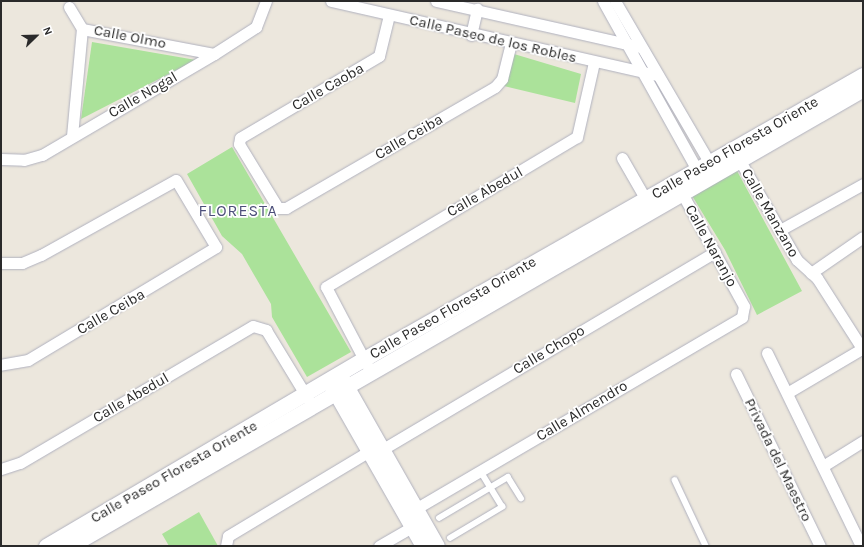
<!DOCTYPE html>
<style>
body{margin:0}
#map{position:relative;width:864px;height:547px;overflow:hidden;background:#ece7dd;font-family:Karla,sans-serif}
div>[style]{position:absolute}
.green>*{inset:0;background:#abe29a}
.roads{filter:drop-shadow(0 0 1px #b0b1be) drop-shadow(0 0 1px #b0b1be)}
.service>*{height:5.5px;margin:-2.75px;padding:0 2.75px;transform-origin:2.75px;border-radius:2.75px;background:#fff}
.minor>*{height:11px;margin:-5.5px;padding:0 5.5px;transform-origin:5.5px;border-radius:5.5px;background:#fff}
.secondary>*{height:15px;margin:-7.5px;padding:0 7.5px;transform-origin:7.5px;border-radius:7.5px;background:#fff}
span{translate:-50% -50%;white-space:nowrap;text-align:center;line-height:1.15;-webkit-text-stroke:3.5px #fff;paint-order:stroke}
.street-label{font-size:15px;color:#2a2a2a}
.neighbourhood-label{font-size:16px;color:#4c4f7a;letter-spacing:1px}
.frame{position:absolute;inset:0;border:2px solid #2a2a2a;pointer-events:none}
.north{position:absolute;left:16px;top:16px;width:40px;height:40px;-webkit-text-stroke:3px #fff;paint-order:stroke;rotate:67deg;font-size:11px;font-weight:700;line-height:16px;text-align:center;color:#2a2a2a}
.north::after{content:'';display:block;margin:auto;width:14px;height:18px;background:#2a2a2a;clip-path:polygon(50% 0,100% 100%,50% 72%,0 100%)}
</style>
<div id="map">
<div class="green">
<div style="clip-path:polygon(92px 42px,196px 60px,81px 119px)"></div>
<div style="clip-path:polygon(514px 54px,581px 74px,575px 103px,504px 86px)"></div>
<div style="clip-path:polygon(232px 147px,351px 352px,307px 377px,272px 317px,271px 304px,242px 254px,222px 236px,187px 174px)"></div>
<div style="clip-path:polygon(736px 169px,802px 291px,757px 315px,725px 250px,691px 194px)"></div>
<div style="clip-path:polygon(199px 512px,218px 546px,169px 546px,162px 534px)"></div>
</div>
<div class="roads">
<div class="service">
<div style="left:675px;top:480px;width:73px;rotate:64.8deg"></div>
<div style="left:439px;top:518px;width:80px;rotate:-30.7deg"></div>
<div style="left:508px;top:477px;width:25px;rotate:58deg"></div>
<div style="left:450px;top:538px;width:61px;rotate:-30.8deg"></div>
<div style="left:502px;top:507px;width:42px;rotate:-121.4deg"></div>
</div>
<div class="minor">
<div style="left:331px;top:1px;width:334px;rotate:12.8deg"></div>
<div style="left:436px;top:1px;width:209px;rotate:12.7deg"></div>
<div style="left:603px;top:1px;width:199px;rotate:60.9deg"></div>
<div style="left:615px;top:1px;width:194px;rotate:59.7deg"></div>
<div style="left:69px;top:7px;width:26px;rotate:59deg"></div>
<div style="left:389px;top:15px;width:42px;rotate:103.7deg"></div>
<div style="left:379px;top:56px;width:161px;rotate:149.5deg"></div>
<div style="left:240px;top:138px;width:6px;rotate:99deg"></div>
<div style="left:239px;top:144px;width:75px;rotate:58.6deg"></div>
<div style="left:278px;top:208px;width:8px"></div>
<div style="left:286px;top:208px;width:241px;rotate:-30.1deg"></div>
<div style="left:495px;top:87px;width:11px;rotate:-49deg"></div>
<div style="left:502px;top:79px;width:37px;rotate:-76deg"></div>
<div style="left:82px;top:29px;width:134px;rotate:10.7deg"></div>
<div style="left:471px;top:35px;width:27px;rotate:-77deg"></div>
<div style="left:72px;top:136px;width:107px;rotate:-84.7deg"></div>
<div style="left:736px;top:154px;width:122px;rotate:60.1deg"></div>
<div style="left:797px;top:260px;width:27px;rotate:42deg"></div>
<div style="left:817px;top:278px;width:85px;rotate:57.4deg"></div>
<div style="left:622px;top:158px;width:46px;rotate:60.1deg"></div>
<div style="left:1px;top:159px;width:23px;rotate:2deg"></div>
<div style="left:24px;top:160px;width:19px;rotate:-16deg"></div>
<div style="left:42px;top:155px;width:199px;rotate:-30.4deg"></div>
<div style="left:214px;top:54px;width:50px;rotate:-32.7deg"></div>
<div style="left:256px;top:27px;width:28px;rotate:-69deg"></div>
<div style="left:780px;top:230px;width:95px;rotate:-29deg"></div>
<div style="left:1px;top:263px;width:21px"></div>
<div style="left:22px;top:263px;width:21px;rotate:-23deg"></div>
<div style="left:41px;top:255px;width:154px;rotate:-29.1deg"></div>
<div style="left:176px;top:180px;width:78px;rotate:59.2deg"></div>
<div style="left:216px;top:247px;width:219px;rotate:149deg"></div>
<div style="left:28px;top:360px;width:27px;rotate:170deg"></div>
<div style="left:811px;top:273px;width:63px;rotate:-34.7deg"></div>
<div style="left:767px;top:353px;width:215px;rotate:64deg"></div>
<div style="left:367px;top:365px;width:88px;rotate:-117.7deg"></div>
<div style="left:326px;top:287px;width:292px;rotate:-30.9deg"></div>
<div style="left:577px;top:137px;width:77px;rotate:-77.2deg"></div>
<div style="left:736px;top:374px;width:191px;rotate:64deg"></div>
<div style="left:787px;top:393px;width:88px;rotate:-30.6deg"></div>
<div style="left:383px;top:449px;width:386px;rotate:-30.7deg"></div>
<div style="left:823px;top:466px;width:47px;rotate:-32deg"></div>
<div style="left:1px;top:469px;width:20px;rotate:-18deg"></div>
<div style="left:20px;top:463px;width:270px;rotate:-30.5deg"></div>
<div style="left:253px;top:326px;width:14px;rotate:17deg"></div>
<div style="left:266px;top:330px;width:81px;rotate:58.7deg"></div>
<div style="left:417px;top:508px;width:377px;rotate:-30.4deg"></div>
<div style="left:742px;top:317px;width:11px;rotate:-80deg"></div>
<div style="left:744px;top:306px;width:135px;rotate:-118.8deg"></div>
<div style="left:226px;top:546px;width:10px;rotate:-79deg"></div>
<div style="left:228px;top:536px;width:163px;rotate:-31deg"></div>
<div style="left:379px;top:546px;width:38px;rotate:-30deg"></div>
</div>
<div class="secondary">
<div style="left:341px;top:377px;width:194px;rotate:60.4deg"></div>
<div style="left:330px;top:383px;width:188px;rotate:60.3deg"></div>
<div style="left:46px;top:546px;width:369px;rotate:-30.5deg"></div>
<div style="left:364px;top:359px;width:574px;rotate:-29.65deg"></div>
<div style="left:70px;top:546px;width:915px;rotate:-29.95deg"></div>
</div>
</div>
<div class="street-label">
<span style="left:130px;top:37px;rotate:11deg">Calle Olmo</span>
<span style="left:493px;top:39px;rotate:13deg">Calle Paseo de los Robles</span>
<span style="left:328px;top:87px;rotate:-30deg">Calle Caoba</span>
<span style="left:143px;top:95px;rotate:-30deg">Calle Nogal</span>
<span style="left:409px;top:137px;rotate:-30deg">Calle Ceiba</span>
<span style="left:735px;top:148px;rotate:-30deg">Calle Paseo Floresta Oriente</span>
<span style="left:485px;top:192px;rotate:-30deg">Calle Abedul</span>
<span style="left:770px;top:213px;rotate:60deg">Calle Manzano</span>
<span style="left:711px;top:246px;rotate:61deg">Calle Naranjo</span>
<span style="left:453px;top:308px;rotate:-30deg">Calle Paseo Floresta Oriente</span>
<span style="left:111px;top:312px;rotate:-30deg">Calle Ceiba</span>
<span style="left:549px;top:350px;rotate:-31deg">Calle Chopo</span>
<span style="left:131px;top:398px;rotate:-30deg">Calle Abedul</span>
<span style="left:582px;top:411px;rotate:-31deg">Calle Almendro</span>
<span style="left:778px;top:460px;rotate:64deg">Privada del Maestro</span>
<span style="left:174px;top:472px;rotate:-30deg">Calle Paseo Floresta Oriente</span>
</div>
<div class="neighbourhood-label">
<span style="left:238px;top:211px">FLORESTA</span>
</div>
<div class="frame"></div>
<div class="north">N</div>
</div>
